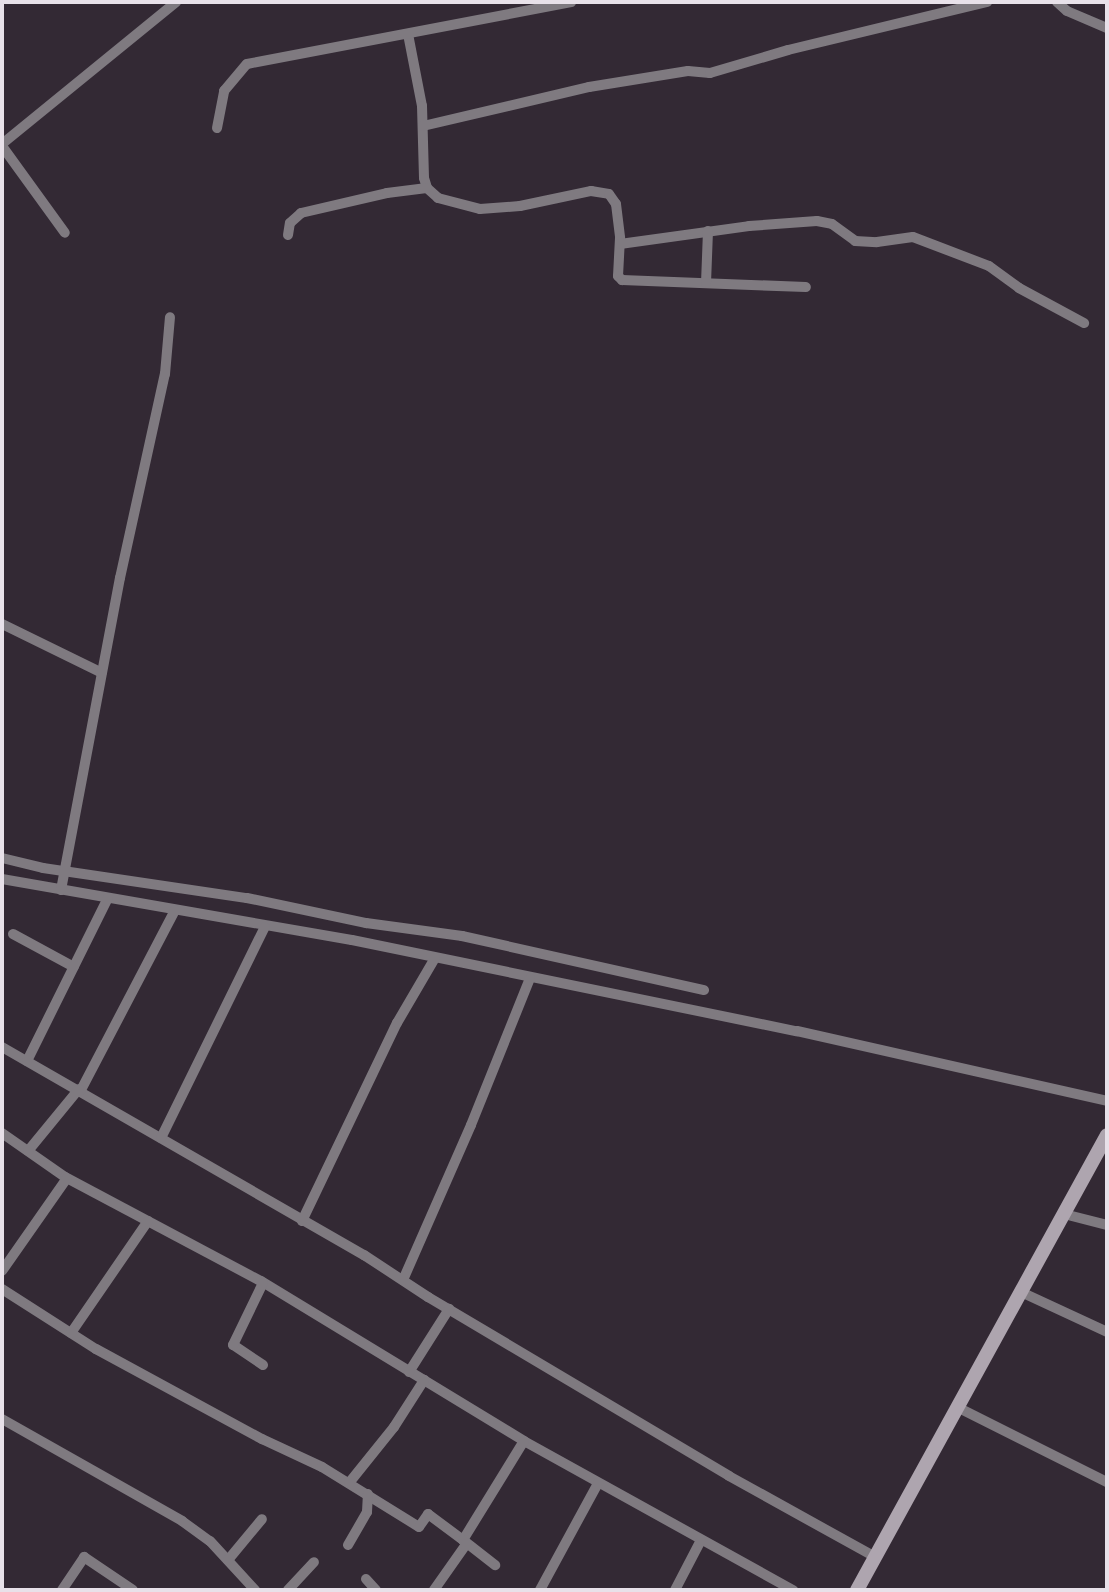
<!DOCTYPE html>
<style>
body{margin:0}
#map{position:relative;width:1109px;height:1592px;overflow:hidden;background:#332934;font-family:Signika,sans-serif}
div>[style]{position:absolute}
.street>*{height:10px;margin:-5px;padding:0 5px;transform-origin:5px;border-radius:5px;background:#7f7a80}
.secondary>*{height:14px;margin:-7px;padding:0 7px;transform-origin:7px;border-radius:7px;background:#aea5af}
span{translate:-50% -50%;white-space:nowrap;text-align:center;line-height:1.15;-webkit-text-stroke:7px #332934;paint-order:stroke}
.frame{position:absolute;inset:0;border:4px solid #e8e1e9;pointer-events:none}
</style>
<div id="map">
<div class="street">
<div style="left:1057px;top:2px;width:13px;rotate:42deg"></div>
<div style="left:1067px;top:11px;width:43px;rotate:23deg"></div>
<div style="left:408px;top:34px;width:73px;rotate:79deg"></div>
<div style="left:422px;top:106px;width:72px;rotate:88.4deg"></div>
<div style="left:424px;top:178px;width:10px;rotate:73deg"></div>
<div style="left:427px;top:188px;width:15px;rotate:42deg"></div>
<div style="left:438px;top:198px;width:43px;rotate:14.7deg"></div>
<div style="left:480px;top:209px;width:40px;rotate:-4.3deg"></div>
<div style="left:520px;top:206px;width:73px;rotate:-11.9deg"></div>
<div style="left:591px;top:191px;width:18px;rotate:9deg"></div>
<div style="left:609px;top:194px;width:12px;rotate:55deg"></div>
<div style="left:616px;top:204px;width:34px;rotate:83deg"></div>
<div style="left:620px;top:238px;width:38px;rotate:93deg"></div>
<div style="left:618px;top:276px;width:6px;rotate:45deg"></div>
<div style="left:622px;top:280px;width:184px;rotate:2.2deg"></div>
<div style="left:423px;top:126px;width:171px;rotate:-13.2deg"></div>
<div style="left:589px;top:87px;width:100px;rotate:-9.2deg"></div>
<div style="left:688px;top:71px;width:22px;rotate:5deg"></div>
<div style="left:710px;top:73px;width:81px;rotate:-16.4deg"></div>
<div style="left:788px;top:50px;width:205px;rotate:-13.6deg"></div>
<div style="left:217px;top:128px;width:38px;rotate:-79deg"></div>
<div style="left:224px;top:91px;width:35px;rotate:-50deg"></div>
<div style="left:247px;top:64px;width:330px;rotate:-10.8deg"></div>
<div style="left:2px;top:144px;width:225px;rotate:-39.2deg"></div>
<div style="left:2px;top:146px;width:107px;rotate:54.1deg"></div>
<div style="left:288px;top:235px;width:12px;rotate:-81deg"></div>
<div style="left:290px;top:223px;width:15px;rotate:-42deg"></div>
<div style="left:301px;top:213px;width:88px;rotate:-13.1deg"></div>
<div style="left:387px;top:193px;width:40px;rotate:-7.1deg"></div>
<div style="left:620px;top:244px;width:130px;rotate:-7.9deg"></div>
<div style="left:749px;top:226px;width:68px;rotate:-4.2deg"></div>
<div style="left:817px;top:221px;width:15px;rotate:11deg"></div>
<div style="left:832px;top:224px;width:29px;rotate:36deg"></div>
<div style="left:855px;top:241px;width:22px;rotate:3deg"></div>
<div style="left:877px;top:242px;width:36px;rotate:-8deg"></div>
<div style="left:913px;top:237px;width:81px;rotate:20.9deg"></div>
<div style="left:989px;top:266px;width:37px;rotate:36deg"></div>
<div style="left:1019px;top:288px;width:74px;rotate:28.3deg"></div>
<div style="left:706px;top:283px;width:52px;rotate:-87.8deg"></div>
<div style="left:2px;top:624px;width:111px;rotate:26.1deg"></div>
<div style="left:2px;top:858px;width:42px;rotate:13.7deg"></div>
<div style="left:43px;top:868px;width:206px;rotate:8.4deg"></div>
<div style="left:247px;top:898px;width:122px;rotate:11.9deg"></div>
<div style="left:366px;top:923px;width:97px;rotate:7.7deg"></div>
<div style="left:462px;top:936px;width:248px;rotate:12.6deg"></div>
<div style="left:2px;top:879px;width:355px;rotate:9.9deg"></div>
<div style="left:352px;top:940px;width:454px;rotate:11.6deg"></div>
<div style="left:797px;top:1031px;width:318px;rotate:12.7deg"></div>
<div style="left:61px;top:890px;width:318px;rotate:-79.3deg"></div>
<div style="left:120px;top:578px;width:209px;rotate:-77.6deg"></div>
<div style="left:165px;top:374px;width:57px;rotate:-85deg"></div>
<div style="left:13px;top:934px;width:69px;rotate:28.4deg"></div>
<div style="left:2px;top:1047px;width:418px;rotate:29.9deg"></div>
<div style="left:364px;top:1255px;width:77px;rotate:33.3deg"></div>
<div style="left:428px;top:1297px;width:350px;rotate:30.7deg"></div>
<div style="left:729px;top:1476px;width:167px;rotate:29deg"></div>
<div style="left:27px;top:1061px;width:182px;rotate:-63.6deg"></div>
<div style="left:81px;top:1090px;width:203px;rotate:-62.4deg"></div>
<div style="left:2px;top:1133px;width:77px;rotate:34.9deg"></div>
<div style="left:65px;top:1177px;width:222px;rotate:28deg"></div>
<div style="left:261px;top:1281px;width:308px;rotate:31.3deg"></div>
<div style="left:524px;top:1441px;width:308px;rotate:29deg"></div>
<div style="left:161px;top:1138px;width:235px;rotate:-63.8deg"></div>
<div style="left:28px;top:1151px;width:80px;rotate:-50.6deg"></div>
<div style="left:1064px;top:1214px;width:44px;rotate:14.3deg"></div>
<div style="left:302px;top:1221px;width:220px;rotate:-64.4deg"></div>
<div style="left:397px;top:1023px;width:75px;rotate:-59.7deg"></div>
<div style="left:2px;top:1271px;width:113px;rotate:-55deg"></div>
<div style="left:403px;top:1280px;width:169px;rotate:-66.3deg"></div>
<div style="left:471px;top:1125px;width:158px;rotate:-68.1deg"></div>
<div style="left:2px;top:1289px;width:112px;rotate:32.6deg"></div>
<div style="left:96px;top:1349px;width:189px;rotate:28.5deg"></div>
<div style="left:262px;top:1439px;width:66px;rotate:25deg"></div>
<div style="left:322px;top:1467px;width:114px;rotate:31.7deg"></div>
<div style="left:419px;top:1527px;width:16px;rotate:-55deg"></div>
<div style="left:428px;top:1514px;width:44px;rotate:36.6deg"></div>
<div style="left:463px;top:1540px;width:116px;rotate:-58.4deg"></div>
<div style="left:1021px;top:1292px;width:95px;rotate:24.9deg"></div>
<div style="left:71px;top:1333px;width:136px;rotate:-55.5deg"></div>
<div style="left:263px;top:1365px;width:36px;rotate:-146deg"></div>
<div style="left:233px;top:1345px;width:69px;rotate:-64.2deg"></div>
<div style="left:409px;top:1372px;width:75px;rotate:-57.6deg"></div>
<div style="left:957px;top:1407px;width:168px;rotate:26.6deg"></div>
<div style="left:2px;top:1419px;width:207px;rotate:29.5deg"></div>
<div style="left:182px;top:1521px;width:34px;rotate:36deg"></div>
<div style="left:210px;top:1541px;width:67px;rotate:47.4deg"></div>
<div style="left:349px;top:1483px;width:72px;rotate:-51.2deg"></div>
<div style="left:394px;top:1427px;width:56px;rotate:-57.4deg"></div>
<div style="left:463px;top:1540px;width:41px;rotate:38deg"></div>
<div style="left:348px;top:1545px;width:38px;rotate:-60deg"></div>
<div style="left:367px;top:1512px;width:18px;rotate:-87deg"></div>
<div style="left:228px;top:1560px;width:53px;rotate:-50.3deg"></div>
<div style="left:366px;top:1579px;width:15px;rotate:48deg"></div>
<div style="left:62px;top:1590px;width:40px;rotate:-56deg"></div>
<div style="left:84px;top:1557px;width:59px;rotate:34deg"></div>
<div style="left:288px;top:1590px;width:38px;rotate:-47deg"></div>
<div style="left:434px;top:1590px;width:57px;rotate:-54.9deg"></div>
<div style="left:540px;top:1590px;width:122px;rotate:-61.5deg"></div>
<div style="left:675px;top:1590px;width:56px;rotate:-62.5deg"></div>
</div>
<div class="secondary">
<div style="left:857px;top:1590px;width:519px;rotate:-61.21deg"></div>
</div>
<div class="frame"></div>
</div>
